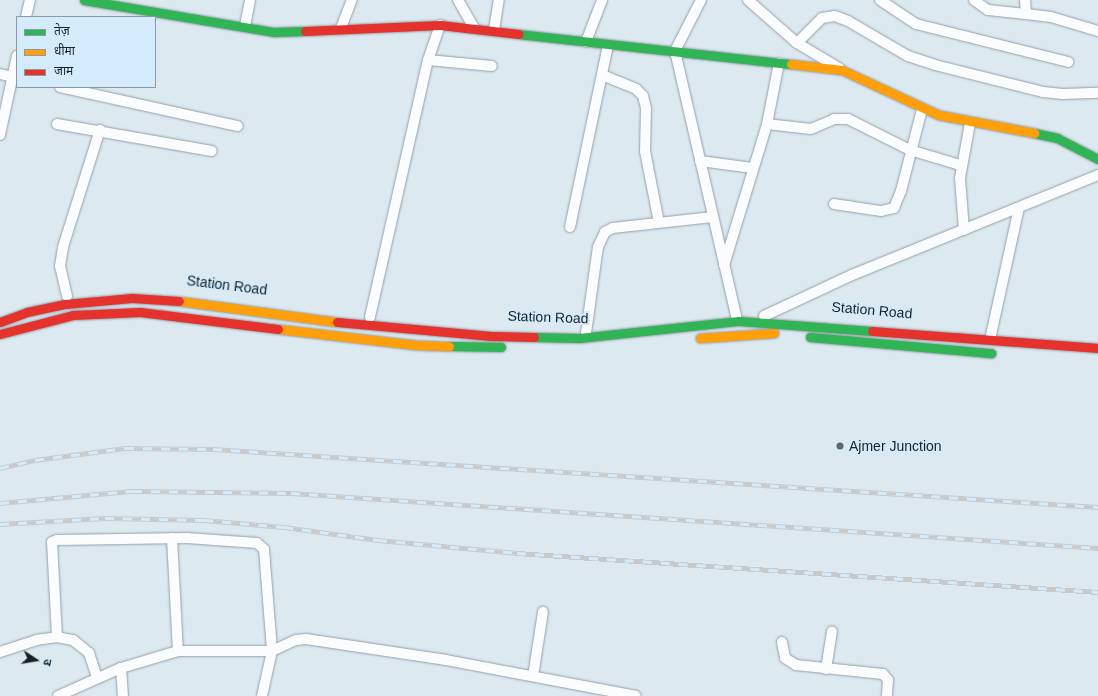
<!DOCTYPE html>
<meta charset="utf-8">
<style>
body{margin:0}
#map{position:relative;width:1098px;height:696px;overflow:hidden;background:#dce9f1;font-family:Arial,"Noto Sans Devanagari",sans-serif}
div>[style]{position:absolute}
.roads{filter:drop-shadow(0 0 1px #959fa5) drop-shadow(0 0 1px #959fa5)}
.street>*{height:10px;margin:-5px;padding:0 5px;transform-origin:5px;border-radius:5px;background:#fafcfd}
.fast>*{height:9px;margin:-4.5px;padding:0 4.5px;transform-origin:4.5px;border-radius:4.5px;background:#30b455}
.slow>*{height:9px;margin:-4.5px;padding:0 4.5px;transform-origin:4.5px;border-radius:4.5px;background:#ff9f0a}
.jam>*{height:9px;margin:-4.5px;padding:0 4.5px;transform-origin:4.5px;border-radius:4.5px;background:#e5322d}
.rail>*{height:4.5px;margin-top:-2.25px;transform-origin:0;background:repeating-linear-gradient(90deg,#d3ebfa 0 9px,#c7cacc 0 18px);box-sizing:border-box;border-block:1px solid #c7cacc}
.dots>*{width:11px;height:11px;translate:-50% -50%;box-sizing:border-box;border:2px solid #d3ebfa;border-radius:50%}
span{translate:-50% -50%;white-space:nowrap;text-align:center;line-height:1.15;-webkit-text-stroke:4px #d3ebfa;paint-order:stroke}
.street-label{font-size:14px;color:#182126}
.poi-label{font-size:14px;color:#182126}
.left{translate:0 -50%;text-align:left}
.legend{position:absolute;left:16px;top:16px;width:140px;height:72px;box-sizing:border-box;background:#d3ebfa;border:1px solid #889aa5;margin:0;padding:5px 7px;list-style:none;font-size:12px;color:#182126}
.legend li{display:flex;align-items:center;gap:8px;height:20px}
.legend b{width:20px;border:1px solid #889aa5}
.north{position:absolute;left:16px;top:640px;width:40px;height:40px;-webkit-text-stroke:3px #d3ebfa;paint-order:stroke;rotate:102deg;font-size:11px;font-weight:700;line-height:16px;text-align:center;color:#182126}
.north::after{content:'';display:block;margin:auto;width:14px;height:18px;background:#182126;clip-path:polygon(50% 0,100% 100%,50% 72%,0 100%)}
</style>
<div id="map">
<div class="roads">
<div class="street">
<div style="left:458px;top:0;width:32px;rotate:60deg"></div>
<div style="left:701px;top:0;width:57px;rotate:117deg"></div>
<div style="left:675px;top:51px;width:272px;rotate:77deg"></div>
<div style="left:748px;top:0;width:65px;rotate:41.3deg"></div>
<div style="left:797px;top:43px;width:49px;rotate:30.8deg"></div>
<div style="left:880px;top:0;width:43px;rotate:33.7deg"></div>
<div style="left:916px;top:24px;width:157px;rotate:14deg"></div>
<div style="left:974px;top:0;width:17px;rotate:36deg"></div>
<div style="left:988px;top:10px;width:38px;rotate:6deg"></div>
<div style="left:1025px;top:0;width:14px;rotate:86deg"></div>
<div style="left:1026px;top:14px;width:25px;rotate:7deg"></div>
<div style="left:1051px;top:17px;width:49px;rotate:16.6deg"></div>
<div style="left:26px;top:17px;width:17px;rotate:-77deg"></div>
<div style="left:245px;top:26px;width:26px;rotate:-79deg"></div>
<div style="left:341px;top:28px;width:30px;rotate:-69deg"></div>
<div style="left:494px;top:30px;width:30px;rotate:-81deg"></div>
<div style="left:586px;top:42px;width:45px;rotate:-69.1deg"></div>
<div style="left:797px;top:43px;width:35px;rotate:-45deg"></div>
<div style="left:822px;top:18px;width:13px;rotate:-9deg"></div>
<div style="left:835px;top:16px;width:14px;rotate:21deg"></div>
<div style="left:848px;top:21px;width:69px;rotate:30.3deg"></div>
<div style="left:908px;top:56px;width:28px;rotate:18deg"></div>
<div style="left:935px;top:65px;width:111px;rotate:14deg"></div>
<div style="left:1043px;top:92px;width:20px;rotate:6deg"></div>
<div style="left:1063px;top:94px;width:35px;rotate:-2deg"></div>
<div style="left:428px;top:60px;width:64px;rotate:5.4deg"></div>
<div style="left:0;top:74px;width:17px;rotate:13deg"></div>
<div style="left:602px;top:75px;width:37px;rotate:22deg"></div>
<div style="left:636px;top:89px;width:10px;rotate:45deg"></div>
<div style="left:643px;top:96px;width:12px;rotate:76deg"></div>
<div style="left:646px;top:108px;width:43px;rotate:91.3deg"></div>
<div style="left:645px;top:151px;width:73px;rotate:79deg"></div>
<div style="left:60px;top:87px;width:182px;rotate:12.4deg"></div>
<div style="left:57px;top:124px;width:157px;rotate:9.9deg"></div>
<div style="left:767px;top:124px;width:44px;rotate:6.5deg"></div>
<div style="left:811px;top:129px;width:25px;rotate:-23deg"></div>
<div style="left:834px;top:119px;width:14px"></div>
<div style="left:848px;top:119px;width:69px;rotate:26.6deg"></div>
<div style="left:910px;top:150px;width:52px;rotate:16.7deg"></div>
<div style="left:0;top:135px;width:81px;rotate:-77.9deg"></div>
<div style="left:700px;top:161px;width:53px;rotate:7.5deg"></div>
<div style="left:834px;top:204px;width:48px;rotate:8.5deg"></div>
<div style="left:881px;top:211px;width:13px;rotate:-13deg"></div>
<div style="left:894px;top:208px;width:18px;rotate:-68deg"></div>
<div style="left:901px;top:191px;width:85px;rotate:-75.6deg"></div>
<div style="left:570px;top:227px;width:186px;rotate:-78.2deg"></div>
<div style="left:964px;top:230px;width:52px;rotate:-94.4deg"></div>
<div style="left:960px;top:178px;width:56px;rotate:-79.7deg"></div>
<div style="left:724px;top:265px;width:147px;rotate:-73deg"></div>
<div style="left:767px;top:124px;width:62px;rotate:-78.9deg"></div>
<div style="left:67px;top:296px;width:31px;rotate:-103deg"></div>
<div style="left:60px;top:266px;width:19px;rotate:-81deg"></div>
<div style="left:63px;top:247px;width:123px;rotate:-72.5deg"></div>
<div style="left:764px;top:316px;width:97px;rotate:-25deg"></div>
<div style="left:852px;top:275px;width:266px;rotate:-22.1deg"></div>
<div style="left:370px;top:317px;width:263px;rotate:-77.3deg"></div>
<div style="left:428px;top:60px;width:37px;rotate:-71deg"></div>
<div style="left:586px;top:333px;width:87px;rotate:-82.1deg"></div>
<div style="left:598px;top:247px;width:17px;rotate:-65deg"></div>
<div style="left:605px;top:232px;width:9px;rotate:-27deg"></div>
<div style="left:613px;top:228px;width:100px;rotate:-6.3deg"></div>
<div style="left:991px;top:335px;width:130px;rotate:-77.6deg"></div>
<div style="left:172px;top:538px;width:113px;rotate:87deg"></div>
<div style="left:57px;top:637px;width:95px;rotate:-93deg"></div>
<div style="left:52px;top:542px;width:5px;rotate:-22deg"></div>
<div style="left:57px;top:540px;width:130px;rotate:-0.9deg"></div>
<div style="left:187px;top:538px;width:70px;rotate:4.1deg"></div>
<div style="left:257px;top:543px;width:9px;rotate:41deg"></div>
<div style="left:264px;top:549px;width:102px;rotate:85.5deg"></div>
<div style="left:272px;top:651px;width:46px;rotate:102.5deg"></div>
<div style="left:782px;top:642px;width:16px;rotate:79deg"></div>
<div style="left:785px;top:658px;width:13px;rotate:32deg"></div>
<div style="left:796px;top:665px;width:87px;rotate:5.9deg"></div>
<div style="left:883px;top:674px;width:8px;rotate:50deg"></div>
<div style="left:888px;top:680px;width:16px;rotate:94deg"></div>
<div style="left:0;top:652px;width:38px;rotate:-18deg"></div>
<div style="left:36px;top:640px;width:21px;rotate:-8deg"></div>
<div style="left:57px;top:637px;width:16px;rotate:11deg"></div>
<div style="left:73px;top:640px;width:21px;rotate:39deg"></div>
<div style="left:89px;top:653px;width:25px;rotate:72deg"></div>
<div style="left:121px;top:668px;width:28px;rotate:86deg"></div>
<div style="left:826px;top:669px;width:38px;rotate:-81deg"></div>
<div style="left:533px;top:676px;width:65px;rotate:-81.1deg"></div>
<div style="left:58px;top:696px;width:69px;rotate:-24deg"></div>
<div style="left:121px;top:668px;width:59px;rotate:-16.6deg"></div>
<div style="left:178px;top:651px;width:94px"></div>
<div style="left:272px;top:651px;width:26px;rotate:-25deg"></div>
<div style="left:296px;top:640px;width:10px;rotate:-6deg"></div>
<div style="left:306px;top:639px;width:142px;rotate:8.5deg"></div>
<div style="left:446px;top:660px;width:193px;rotate:10.7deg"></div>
</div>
<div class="fast">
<div style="left:84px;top:0;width:193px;rotate:9.6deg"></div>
<div style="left:274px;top:32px;width:31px;rotate:-2deg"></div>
<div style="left:518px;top:34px;width:275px;rotate:6.3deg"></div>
<div style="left:1034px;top:133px;width:24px;rotate:12deg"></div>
<div style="left:1057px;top:138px;width:46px;rotate:27.1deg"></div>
<div style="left:534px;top:337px;width:45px;rotate:1.3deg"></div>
<div style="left:579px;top:338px;width:161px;rotate:-6.1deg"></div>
<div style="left:739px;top:321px;width:133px;rotate:4.3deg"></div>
<div style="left:810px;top:337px;width:182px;rotate:5.1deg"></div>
<div style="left:449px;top:346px;width:52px;rotate:1.1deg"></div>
</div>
<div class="slow">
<div style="left:791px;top:64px;width:51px;rotate:6.7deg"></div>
<div style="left:842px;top:70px;width:107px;rotate:24.9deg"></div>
<div style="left:939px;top:115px;width:97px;rotate:10.7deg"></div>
<div style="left:179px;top:301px;width:159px;rotate:7.6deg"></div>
<div style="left:278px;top:329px;width:139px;rotate:6.6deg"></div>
<div style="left:416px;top:345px;width:33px;rotate:2deg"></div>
<div style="left:700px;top:338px;width:74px;rotate:-3.9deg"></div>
</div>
<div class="jam">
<div style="left:305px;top:31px;width:135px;rotate:-2.5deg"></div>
<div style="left:440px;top:25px;width:79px;rotate:6.6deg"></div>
<div style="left:0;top:322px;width:29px;rotate:-20deg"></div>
<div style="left:27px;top:312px;width:39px;rotate:-12deg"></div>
<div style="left:65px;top:304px;width:67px;rotate:-5.1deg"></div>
<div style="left:132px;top:298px;width:47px;rotate:3.7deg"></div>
<div style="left:337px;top:322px;width:155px;rotate:5.2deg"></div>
<div style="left:491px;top:336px;width:43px;rotate:1.3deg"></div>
<div style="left:872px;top:331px;width:227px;rotate:4.3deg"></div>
<div style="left:0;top:334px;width:75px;rotate:-14.6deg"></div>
<div style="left:73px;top:315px;width:67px;rotate:-2.6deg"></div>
<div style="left:140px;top:312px;width:139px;rotate:7deg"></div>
</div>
</div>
<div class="rail">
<div style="left:0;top:468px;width:36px;rotate:-13deg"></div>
<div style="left:35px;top:460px;width:91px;rotate:-7.6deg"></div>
<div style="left:125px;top:448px;width:88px;rotate:0.7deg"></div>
<div style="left:213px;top:449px;width:887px;rotate:3.75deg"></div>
<div style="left:0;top:503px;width:134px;rotate:-5.2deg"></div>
<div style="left:133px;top:491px;width:158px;rotate:0.7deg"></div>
<div style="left:291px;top:493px;width:809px;rotate:3.9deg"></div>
<div style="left:0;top:524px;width:105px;rotate:-3.3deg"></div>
<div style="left:105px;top:518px;width:99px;rotate:1.2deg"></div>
<div style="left:204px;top:520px;width:80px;rotate:5deg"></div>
<div style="left:284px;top:527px;width:95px;rotate:7.9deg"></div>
<div style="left:378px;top:540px;width:140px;rotate:5.3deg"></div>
<div style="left:517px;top:553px;width:582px;rotate:3.84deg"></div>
</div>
<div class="dots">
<div style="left:840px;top:446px;background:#5d676d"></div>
</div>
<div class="street-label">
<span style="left:227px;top:285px;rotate:7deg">Station Road</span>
<span style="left:872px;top:310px;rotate:5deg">Station Road</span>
<span style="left:548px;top:317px;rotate:2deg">Station Road</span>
</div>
<div class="poi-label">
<span class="left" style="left:849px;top:446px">Ajmer Junction</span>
</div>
<ul class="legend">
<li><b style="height:5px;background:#30b455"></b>तेज़</li>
<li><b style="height:5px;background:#ff9f0a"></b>धीमा</li>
<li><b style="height:5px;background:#e5322d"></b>जाम</li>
</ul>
<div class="north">उ</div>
</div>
